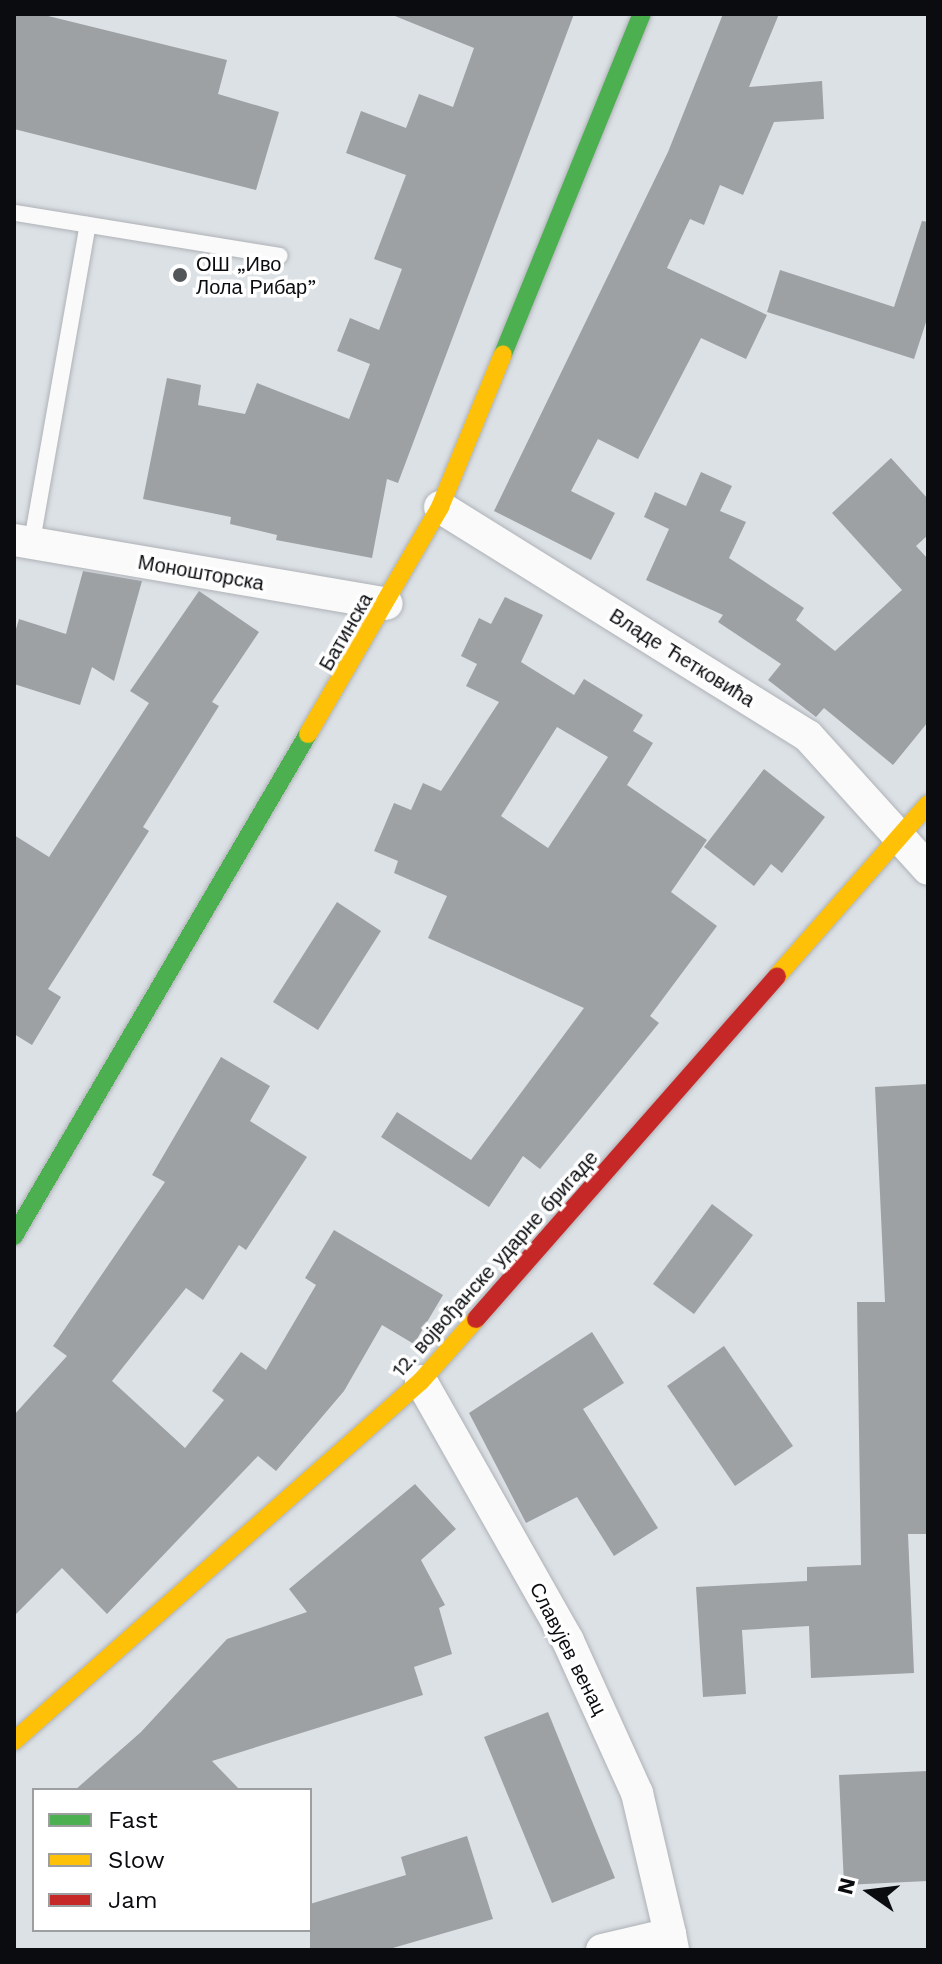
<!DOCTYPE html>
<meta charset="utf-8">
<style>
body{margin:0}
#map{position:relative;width:942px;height:1964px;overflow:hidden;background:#dce1e6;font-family:"Work Sans",sans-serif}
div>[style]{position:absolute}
.building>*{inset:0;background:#9da1a4}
.roads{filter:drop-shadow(0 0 2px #aeb2b6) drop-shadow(0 0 2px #aeb2b6)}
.lane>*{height:16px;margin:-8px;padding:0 8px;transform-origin:8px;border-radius:8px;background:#fafafb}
.street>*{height:32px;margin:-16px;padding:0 16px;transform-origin:16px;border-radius:16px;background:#fafafb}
.fast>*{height:18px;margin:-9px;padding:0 9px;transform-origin:9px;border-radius:9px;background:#4caf50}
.slow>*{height:18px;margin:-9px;padding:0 9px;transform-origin:9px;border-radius:9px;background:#ffc107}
.jam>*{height:18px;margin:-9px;padding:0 9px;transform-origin:9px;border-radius:9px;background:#c62828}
.dots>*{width:22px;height:22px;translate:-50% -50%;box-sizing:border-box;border:4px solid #fff;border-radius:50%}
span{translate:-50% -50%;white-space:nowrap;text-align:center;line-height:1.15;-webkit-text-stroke:7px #fff;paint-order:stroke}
.poi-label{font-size:20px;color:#0a0c0f}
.left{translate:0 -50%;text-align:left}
.street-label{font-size:20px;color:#0a0c0f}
.frame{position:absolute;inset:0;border:16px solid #0a0c0f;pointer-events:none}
.legend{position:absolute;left:32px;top:1788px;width:280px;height:144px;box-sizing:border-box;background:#fff;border:2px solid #9d9e9f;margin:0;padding:10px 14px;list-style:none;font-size:24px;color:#0a0c0f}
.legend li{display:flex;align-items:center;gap:16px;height:40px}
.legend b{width:40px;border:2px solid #9d9e9f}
.north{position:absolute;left:830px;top:1852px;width:80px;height:80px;-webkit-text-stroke:6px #fff;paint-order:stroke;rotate:284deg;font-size:22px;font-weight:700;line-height:32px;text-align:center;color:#0a0c0f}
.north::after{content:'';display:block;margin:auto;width:28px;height:36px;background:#0a0c0f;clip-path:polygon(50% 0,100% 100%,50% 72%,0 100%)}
</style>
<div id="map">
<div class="building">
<div style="clip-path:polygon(14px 14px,40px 14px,227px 60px,218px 94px,279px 112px,256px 190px,14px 129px)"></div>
<div style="clip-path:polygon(390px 14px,574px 14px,398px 483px,387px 479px,372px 558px,276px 540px,277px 535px,230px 524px,231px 517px,143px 499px,167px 378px,201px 385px,198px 405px,245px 414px,257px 383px,349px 419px,370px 364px,337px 351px,350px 318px,379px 330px,402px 269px,374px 259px,406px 175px,346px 153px,361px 111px,406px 128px,419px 94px,453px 107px,474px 48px)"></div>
<div style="clip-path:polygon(723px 14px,779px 14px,749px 87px,822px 81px,824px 119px,774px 122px,743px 195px,720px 185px,704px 225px,690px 219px,667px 268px,767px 315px,746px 359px,701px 338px,638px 459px,598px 439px,571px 491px,615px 513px,591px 560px,494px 511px,668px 152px)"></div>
<div style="clip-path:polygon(922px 221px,928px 222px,928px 316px,914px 359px,767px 312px,780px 270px,894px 307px)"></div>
<div style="clip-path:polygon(891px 458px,928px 499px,928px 535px,916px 546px,928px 559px,928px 722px,893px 765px,824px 708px,816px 717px,768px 680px,781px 664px,718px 622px,723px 615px,646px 580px,669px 529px,644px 517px,655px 492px,686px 506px,701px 472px,732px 486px,720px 511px,746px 522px,729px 558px,804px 608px,796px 620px,835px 651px,902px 590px,832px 513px)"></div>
<div style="clip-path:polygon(83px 571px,142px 581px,114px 681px,92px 667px,80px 705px,14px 684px,14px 636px,19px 619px,66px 634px)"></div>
<div style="clip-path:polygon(199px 591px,259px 632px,212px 702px,219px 706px,143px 827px,149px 831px,48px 989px,61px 997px,32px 1045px,14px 1034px,14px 835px,49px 857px,149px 703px,130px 691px)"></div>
<div style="clip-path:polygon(evenodd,505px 597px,543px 615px,521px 662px,574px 695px,584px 679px,643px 715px,633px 731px,653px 743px,627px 785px,707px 840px,671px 892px,717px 926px,650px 1016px,659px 1023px,540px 1169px,523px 1156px,489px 1207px,381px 1137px,397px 1112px,471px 1160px,584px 1008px,428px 938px,447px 896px,394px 873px,398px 861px,374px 851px,394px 803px,411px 810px,423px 783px,441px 791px,499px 702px,466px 686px,477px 664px,461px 656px,479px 618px,491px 624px,505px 597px,557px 727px,608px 757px,548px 848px,501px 816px,557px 727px)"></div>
<div style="clip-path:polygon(764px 769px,825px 817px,782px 873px,771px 864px,754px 886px,704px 847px)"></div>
<div style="clip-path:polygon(337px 902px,381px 931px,318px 1030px,273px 1002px)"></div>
<div style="clip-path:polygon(221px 1057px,270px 1086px,250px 1121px,307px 1157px,246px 1250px,239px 1245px,203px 1300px,186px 1288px,112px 1381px,185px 1448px,224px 1400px,212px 1391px,241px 1352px,266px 1370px,316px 1285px,305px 1278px,334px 1230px,443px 1295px,414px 1344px,382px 1325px,344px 1391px,276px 1471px,258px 1456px,107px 1614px,62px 1568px,14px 1616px,14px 1415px,67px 1356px,53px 1346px,165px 1182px,152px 1175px)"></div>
<div style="clip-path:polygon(928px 1084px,928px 1534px,908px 1534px,914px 1673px,811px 1678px,809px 1626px,742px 1630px,746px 1694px,703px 1697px,696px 1587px,807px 1581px,807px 1567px,861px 1565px,857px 1302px,885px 1302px,875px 1087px)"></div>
<div style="clip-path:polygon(712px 1204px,753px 1235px,694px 1314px,653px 1284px)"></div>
<div style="clip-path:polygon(592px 1332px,624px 1383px,583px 1409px,658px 1528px,614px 1556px,577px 1497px,526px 1523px,469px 1413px)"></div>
<div style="clip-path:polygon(724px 1346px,793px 1446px,735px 1486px,667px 1386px)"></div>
<div style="clip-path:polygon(415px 1484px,456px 1529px,421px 1560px,445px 1605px,439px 1608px,452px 1654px,414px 1667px,423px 1695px,212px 1761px,240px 1790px,75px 1790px,141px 1732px,227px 1639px,307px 1612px,289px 1589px)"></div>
<div style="clip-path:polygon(548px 1712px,615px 1878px,552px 1903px,484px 1737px)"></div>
<div style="clip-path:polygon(928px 1771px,928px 1881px,844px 1885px,839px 1775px)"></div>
<div style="clip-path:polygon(467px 1836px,493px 1919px,386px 1950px,310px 1950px,310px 1904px,406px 1875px,401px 1857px)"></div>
</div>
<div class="roads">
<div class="lane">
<div style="left:15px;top:213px;width:268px;rotate:9.2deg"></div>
<div style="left:32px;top:541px;width:321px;rotate:-80deg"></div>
</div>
<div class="street">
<div style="left:440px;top:507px;width:433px;rotate:31.9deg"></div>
<div style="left:808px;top:736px;width:179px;rotate:47.9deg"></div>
<div style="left:14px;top:540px;width:378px;rotate:9.7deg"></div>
<div style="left:421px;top:1381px;width:299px;rotate:60.5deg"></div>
<div style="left:568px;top:1641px;width:167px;rotate:65.6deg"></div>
<div style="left:637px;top:1793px;width:145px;rotate:76.8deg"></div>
<div style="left:602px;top:1950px;width:70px;rotate:-13.2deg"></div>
<div style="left:670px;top:1934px;width:16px;rotate:79deg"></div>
</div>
<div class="fast">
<div style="left:503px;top:354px;width:367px;rotate:-67.8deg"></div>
<div style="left:14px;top:1236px;width:582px;rotate:-59.64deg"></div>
</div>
<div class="slow">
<div style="left:308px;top:734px;width:263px;rotate:-59.8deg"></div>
<div style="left:440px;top:507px;width:165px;rotate:-67.6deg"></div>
<div style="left:777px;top:976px;width:229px;rotate:-48.7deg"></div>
<div style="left:14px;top:1741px;width:543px;rotate:-41.49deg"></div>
<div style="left:421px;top:1381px;width:83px;rotate:-48.4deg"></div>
</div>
<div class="jam">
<div style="left:476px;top:1319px;width:456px;rotate:-48.7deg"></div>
</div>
</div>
<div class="dots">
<div style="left:180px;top:275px;background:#54575a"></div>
</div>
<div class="poi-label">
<span class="left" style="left:196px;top:276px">ОШ „Иво<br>Лола Рибар”</span>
</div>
<div class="street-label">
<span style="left:201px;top:573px;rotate:10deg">Моношторска</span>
<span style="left:346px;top:632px;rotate:-60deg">Батинска</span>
<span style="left:682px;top:658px;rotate:32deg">Владе Ћетковића</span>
<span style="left:495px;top:1264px;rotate:-48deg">12. војвођанске ударне бригаде</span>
<span style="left:568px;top:1649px;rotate:63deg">Славујев венац</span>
</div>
<div class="frame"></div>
<ul class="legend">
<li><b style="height:10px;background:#4caf50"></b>Fast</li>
<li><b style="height:10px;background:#ffc107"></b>Slow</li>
<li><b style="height:10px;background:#c62828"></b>Jam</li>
</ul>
<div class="north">N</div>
</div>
